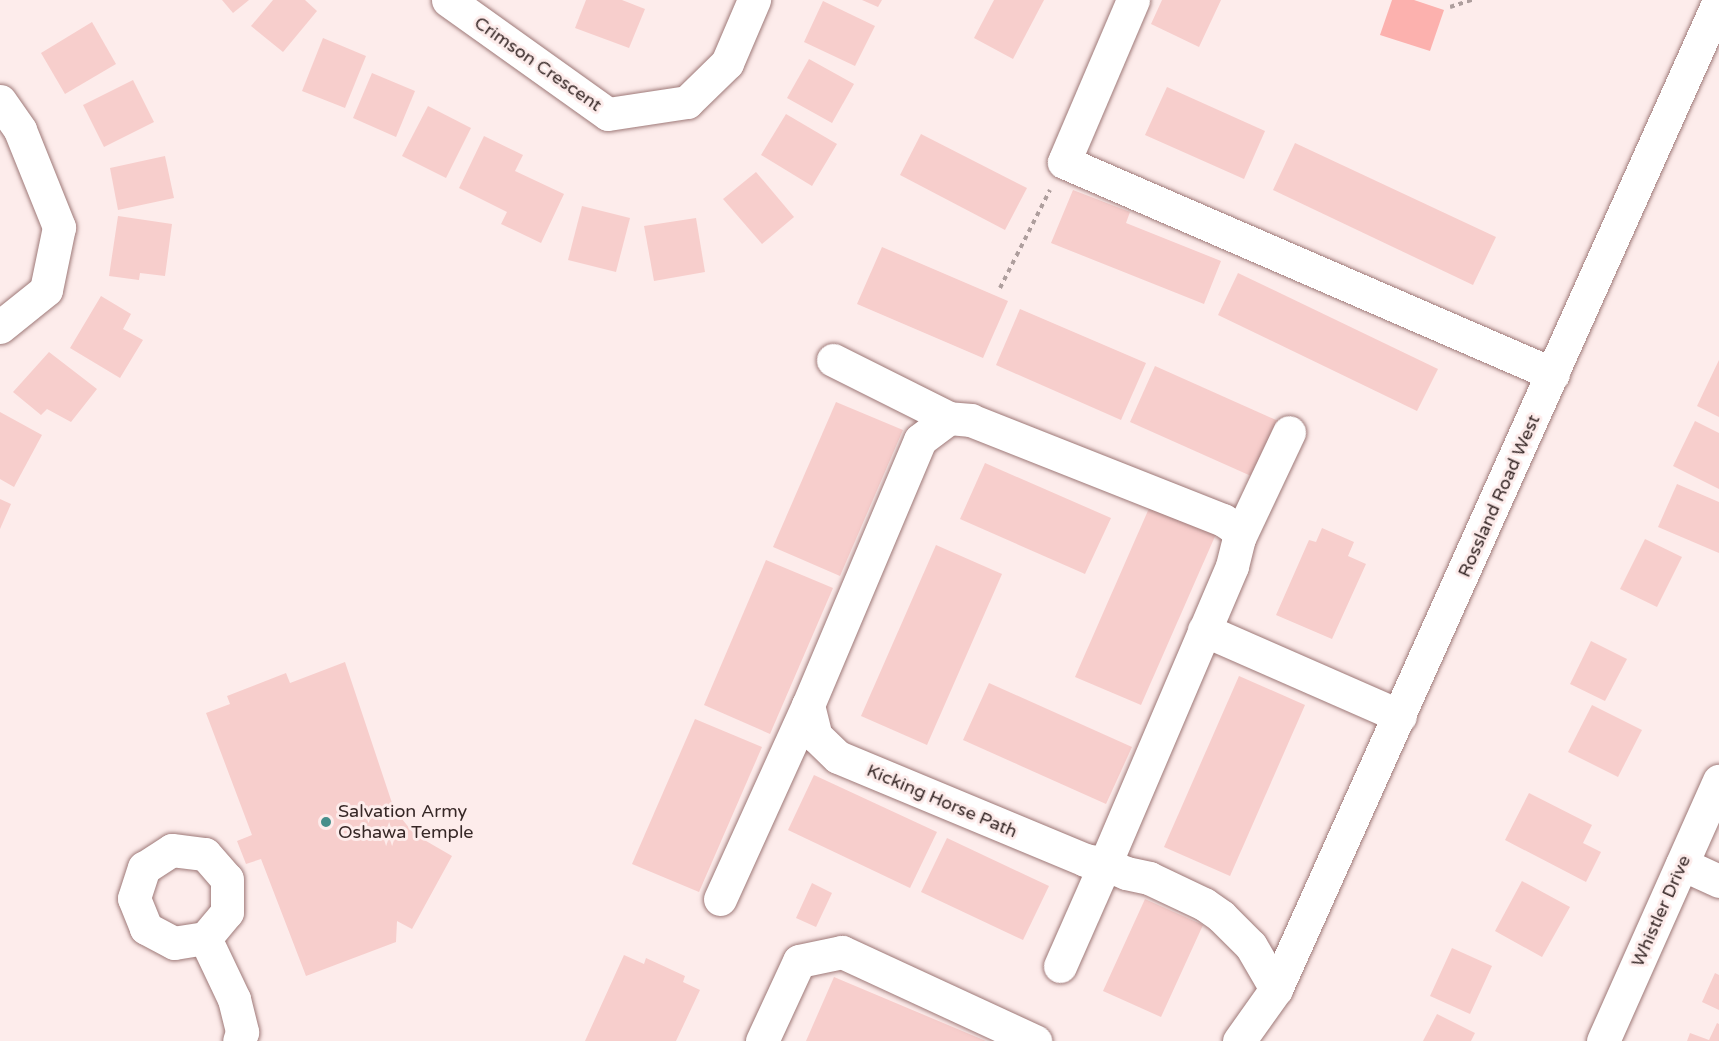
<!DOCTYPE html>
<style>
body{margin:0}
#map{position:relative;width:1719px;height:1041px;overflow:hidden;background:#fdeceb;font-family:"Varela Round",sans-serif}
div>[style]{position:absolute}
.green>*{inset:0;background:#fcb1ae}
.building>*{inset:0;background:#f7cecc}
.path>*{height:4px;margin-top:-2px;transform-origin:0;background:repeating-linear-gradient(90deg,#ae9e9d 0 4.5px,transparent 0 9px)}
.roads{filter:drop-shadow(0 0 2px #9e7978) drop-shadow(0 0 2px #9e7978)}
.minor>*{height:33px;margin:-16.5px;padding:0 16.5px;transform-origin:16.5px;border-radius:16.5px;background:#fff}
.major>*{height:33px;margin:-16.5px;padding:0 16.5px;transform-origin:16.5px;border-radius:16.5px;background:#fff}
.dots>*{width:16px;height:16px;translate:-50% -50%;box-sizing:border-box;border:3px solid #fdeceb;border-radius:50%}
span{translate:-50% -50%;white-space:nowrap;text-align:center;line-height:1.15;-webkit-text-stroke:6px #fdeceb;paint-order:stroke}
.street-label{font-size:18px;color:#362726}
.poi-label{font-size:18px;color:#362726}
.left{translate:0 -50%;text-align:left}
</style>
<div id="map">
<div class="green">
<div style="clip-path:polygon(1392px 0,1414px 0,1444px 10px,1430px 51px,1380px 35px)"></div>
</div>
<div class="building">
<div style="clip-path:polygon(222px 0,249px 0,233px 13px)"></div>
<div style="clip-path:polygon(273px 0,305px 0,317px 11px,283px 52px,251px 26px)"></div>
<div style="clip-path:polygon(586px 0,622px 0,645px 9px,629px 48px,575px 28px)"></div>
<div style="clip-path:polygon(862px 0,882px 0,878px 7px)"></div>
<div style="clip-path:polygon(994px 0,1044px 0,1013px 59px,974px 38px)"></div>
<div style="clip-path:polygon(1162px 0,1221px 0,1199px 47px,1151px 24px)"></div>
<div style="clip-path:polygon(823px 1px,875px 26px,855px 66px,804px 42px)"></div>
<div style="clip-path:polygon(92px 22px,116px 64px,65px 94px,41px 53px)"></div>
<div style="clip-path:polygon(323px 38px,366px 56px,345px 108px,302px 91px)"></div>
<div style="clip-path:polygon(809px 59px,854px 84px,832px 123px,787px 98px)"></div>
<div style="clip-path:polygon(372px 73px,415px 91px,396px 137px,353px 118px)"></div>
<div style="clip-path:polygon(133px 80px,154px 122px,104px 147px,83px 105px)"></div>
<div style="clip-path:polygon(1167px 87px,1265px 131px,1244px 179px,1145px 135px)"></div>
<div style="clip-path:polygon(428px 106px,471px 128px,446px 178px,402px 156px)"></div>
<div style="clip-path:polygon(786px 114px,837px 144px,812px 186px,761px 155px)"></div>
<div style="clip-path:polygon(921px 134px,1027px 188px,1005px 230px,900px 175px)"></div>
<div style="clip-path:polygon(484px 136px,523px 155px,515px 171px,564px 194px,541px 243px,501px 224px,507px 212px,459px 188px)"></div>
<div style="clip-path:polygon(1295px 143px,1496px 237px,1473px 285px,1273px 190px)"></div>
<div style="clip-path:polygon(165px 156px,174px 198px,118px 210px,110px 168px)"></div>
<div style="clip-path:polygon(756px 172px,794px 217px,762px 244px,723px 199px)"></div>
<div style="clip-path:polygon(1073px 190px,1130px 212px,1126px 223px,1221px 261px,1204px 304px,1051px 243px)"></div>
<div style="clip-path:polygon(582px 206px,630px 218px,616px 272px,568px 260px)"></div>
<div style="clip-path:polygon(118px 216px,172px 224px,165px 276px,140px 273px,139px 280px,109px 276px)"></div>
<div style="clip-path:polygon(696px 218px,705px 272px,654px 281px,644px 226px)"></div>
<div style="clip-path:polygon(882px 247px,1008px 301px,983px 358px,857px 304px)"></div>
<div style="clip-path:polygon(1238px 273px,1438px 369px,1417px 411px,1218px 315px)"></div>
<div style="clip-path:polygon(101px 296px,131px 314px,123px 329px,143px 340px,120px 378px,70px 348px)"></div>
<div style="clip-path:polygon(1020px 309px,1146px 363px,1121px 420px,996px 365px)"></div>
<div style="clip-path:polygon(49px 352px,97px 389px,71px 422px,47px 409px,41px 415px,13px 392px)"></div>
<div style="clip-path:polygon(1719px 360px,1719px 417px,1697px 406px)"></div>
<div style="clip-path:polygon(1155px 366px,1285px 424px,1260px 480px,1130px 422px)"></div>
<div style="clip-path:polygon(836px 402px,903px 430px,840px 576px,773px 547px)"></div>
<div style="clip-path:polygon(0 412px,42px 435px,14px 487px,0 479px)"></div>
<div style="clip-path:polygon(1695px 421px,1719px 433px,1719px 489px,1673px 466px)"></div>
<div style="clip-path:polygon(985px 463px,1111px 518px,1085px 574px,960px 519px)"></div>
<div style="clip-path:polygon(1677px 484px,1719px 502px,1719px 553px,1658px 527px)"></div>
<div style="clip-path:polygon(0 499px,11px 504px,0 529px)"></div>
<div style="clip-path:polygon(1150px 506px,1216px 534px,1141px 705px,1075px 677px)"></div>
<div style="clip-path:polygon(1322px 528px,1354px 542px,1348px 556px,1366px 564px,1332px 639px,1276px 615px,1309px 540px,1316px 542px)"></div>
<div style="clip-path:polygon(1645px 539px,1682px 557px,1657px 607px,1620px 589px)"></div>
<div style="clip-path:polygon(936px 545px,1002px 574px,927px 745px,861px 716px)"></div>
<div style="clip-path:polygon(766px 560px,833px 588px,770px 734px,704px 705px)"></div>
<div style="clip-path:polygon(1591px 641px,1627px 659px,1605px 701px,1570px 684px)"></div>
<div style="clip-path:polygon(345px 662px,394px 809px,414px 834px,452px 856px,412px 929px,397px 921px,396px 942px,306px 976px,261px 859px,246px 864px,237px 841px,252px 835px,206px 713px,230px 704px,227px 696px,286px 673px,290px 683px)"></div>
<div style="clip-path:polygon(1239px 676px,1305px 705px,1230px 876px,1164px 847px)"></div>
<div style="clip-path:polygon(989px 683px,1132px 747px,1106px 804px,963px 740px)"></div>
<div style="clip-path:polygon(1592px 705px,1642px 730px,1618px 777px,1568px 752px)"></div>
<div style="clip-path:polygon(695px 719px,762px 747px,699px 892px,632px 864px)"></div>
<div style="clip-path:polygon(814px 775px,937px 832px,910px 888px,788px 830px)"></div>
<div style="clip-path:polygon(1529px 793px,1592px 825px,1583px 843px,1601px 852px,1586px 882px,1505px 840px)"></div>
<div style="clip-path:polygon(947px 838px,1049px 886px,1023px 940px,921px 892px)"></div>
<div style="clip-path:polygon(1522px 881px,1570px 907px,1542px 957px,1495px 931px)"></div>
<div style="clip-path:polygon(812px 883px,832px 893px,816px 927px,796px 918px)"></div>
<div style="clip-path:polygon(1145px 899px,1203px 925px,1161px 1017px,1103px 991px)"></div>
<div style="clip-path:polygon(1452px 948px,1492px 966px,1470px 1014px,1430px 996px)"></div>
<div style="clip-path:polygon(624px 955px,644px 964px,646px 958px,685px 976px,683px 982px,700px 990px,676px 1041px,585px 1041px)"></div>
<div style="clip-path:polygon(1715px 973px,1719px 975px,1719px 1010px,1702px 1002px)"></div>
<div style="clip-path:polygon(834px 977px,986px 1041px,806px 1041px)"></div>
<div style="clip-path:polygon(1437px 1014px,1475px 1033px,1471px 1041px,1423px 1041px)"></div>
<div style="clip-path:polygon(1717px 1023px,1719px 1024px,1719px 1041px,1687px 1041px,1690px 1033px,1709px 1040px)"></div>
</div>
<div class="path">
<div style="left:1450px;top:7px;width:23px;rotate:-18deg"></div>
<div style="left:1000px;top:288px;width:110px;rotate:-63deg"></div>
</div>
<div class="roads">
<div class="minor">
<div style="left:448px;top:0;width:196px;rotate:35.5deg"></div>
<div style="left:608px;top:114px;width:80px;rotate:-8.6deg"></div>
<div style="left:687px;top:102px;width:56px;rotate:-44.3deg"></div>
<div style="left:727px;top:63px;width:69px;rotate:-66.8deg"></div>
<div style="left:1133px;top:0;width:176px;rotate:113.1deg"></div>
<div style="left:1064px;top:162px;width:533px;rotate:23.44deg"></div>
<div style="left:0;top:101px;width:35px;rotate:55deg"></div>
<div style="left:20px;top:130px;width:105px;rotate:68.1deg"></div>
<div style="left:59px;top:227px;width:64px;rotate:101.7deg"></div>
<div style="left:46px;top:290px;width:59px;rotate:141.2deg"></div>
<div style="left:833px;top:360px;width:130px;rotate:26.6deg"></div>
<div style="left:1239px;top:538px;width:117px;rotate:-64.7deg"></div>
<div style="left:1204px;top:630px;width:214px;rotate:23.7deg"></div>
<div style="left:172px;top:850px;width:33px;rotate:7deg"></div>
<div style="left:205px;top:854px;width:33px;rotate:49deg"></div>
<div style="left:227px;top:879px;width:33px;rotate:90deg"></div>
<div style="left:227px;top:912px;width:34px;rotate:130deg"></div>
<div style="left:205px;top:938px;width:31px;rotate:171deg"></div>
<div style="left:174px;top:943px;width:32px;rotate:-152deg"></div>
<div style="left:146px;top:928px;width:32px;rotate:-112deg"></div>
<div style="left:134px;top:898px;width:32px;rotate:-72deg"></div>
<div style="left:144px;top:868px;width:33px;rotate:-33deg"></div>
<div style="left:1682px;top:864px;width:41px;rotate:24.7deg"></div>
<div style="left:720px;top:899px;width:213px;rotate:-65.6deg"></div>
<div style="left:205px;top:938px;width:68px;rotate:64.6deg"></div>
<div style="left:234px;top:999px;width:34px;rotate:76deg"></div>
<div style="left:242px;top:1032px;width:9px;rotate:108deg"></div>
<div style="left:1060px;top:966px;width:111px;rotate:-66.2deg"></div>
<div style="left:1105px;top:864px;width:324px;rotate:-66.9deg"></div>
<div style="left:1232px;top:566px;width:29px;rotate:-76deg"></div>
<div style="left:1239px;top:538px;width:11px;rotate:-112deg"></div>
<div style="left:1235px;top:528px;width:14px;rotate:-146deg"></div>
<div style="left:1223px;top:520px;width:271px;rotate:-158.4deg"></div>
<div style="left:971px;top:420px;width:22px;rotate:-175deg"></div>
<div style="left:949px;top:418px;width:36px;rotate:143deg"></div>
<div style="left:920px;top:440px;width:288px;rotate:112.9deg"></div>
<div style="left:808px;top:705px;width:32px;rotate:76deg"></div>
<div style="left:816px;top:736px;width:30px;rotate:44deg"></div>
<div style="left:838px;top:757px;width:268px;rotate:22.6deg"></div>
<div style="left:1085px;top:860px;width:20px;rotate:11deg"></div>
<div style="left:1105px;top:864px;width:23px;rotate:23deg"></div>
<div style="left:1126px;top:873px;width:24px;rotate:12deg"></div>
<div style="left:1149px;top:878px;width:61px;rotate:25.3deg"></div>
<div style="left:1204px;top:904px;width:21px;rotate:35deg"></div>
<div style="left:1221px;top:916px;width:42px;rotate:45deg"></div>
<div style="left:1251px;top:946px;width:50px;rotate:59.8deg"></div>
<div style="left:762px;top:1041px;width:88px;rotate:-65.2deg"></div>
<div style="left:799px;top:961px;width:44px;rotate:-11.8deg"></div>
<div style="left:842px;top:952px;width:213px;rotate:24.8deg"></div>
<div style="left:1603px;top:1041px;width:285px;rotate:-66deg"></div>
</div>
<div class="major">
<div style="left:1239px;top:1041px;width:64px;rotate:-54.6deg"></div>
<div style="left:1276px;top:989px;width:1083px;rotate:-65.85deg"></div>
</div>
</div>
<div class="dots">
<div style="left:326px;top:822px;background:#468e8b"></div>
</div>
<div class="street-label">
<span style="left:538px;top:64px;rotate:35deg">Crimson Crescent</span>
<span style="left:1499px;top:496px;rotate:-66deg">Rossland Road West</span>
<span style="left:942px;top:801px;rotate:23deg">Kicking Horse Path</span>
<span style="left:1661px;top:911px;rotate:-66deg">Whistler Drive</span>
</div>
<div class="poi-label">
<span class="left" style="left:338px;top:822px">Salvation Army<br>Oshawa Temple</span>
</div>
</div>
